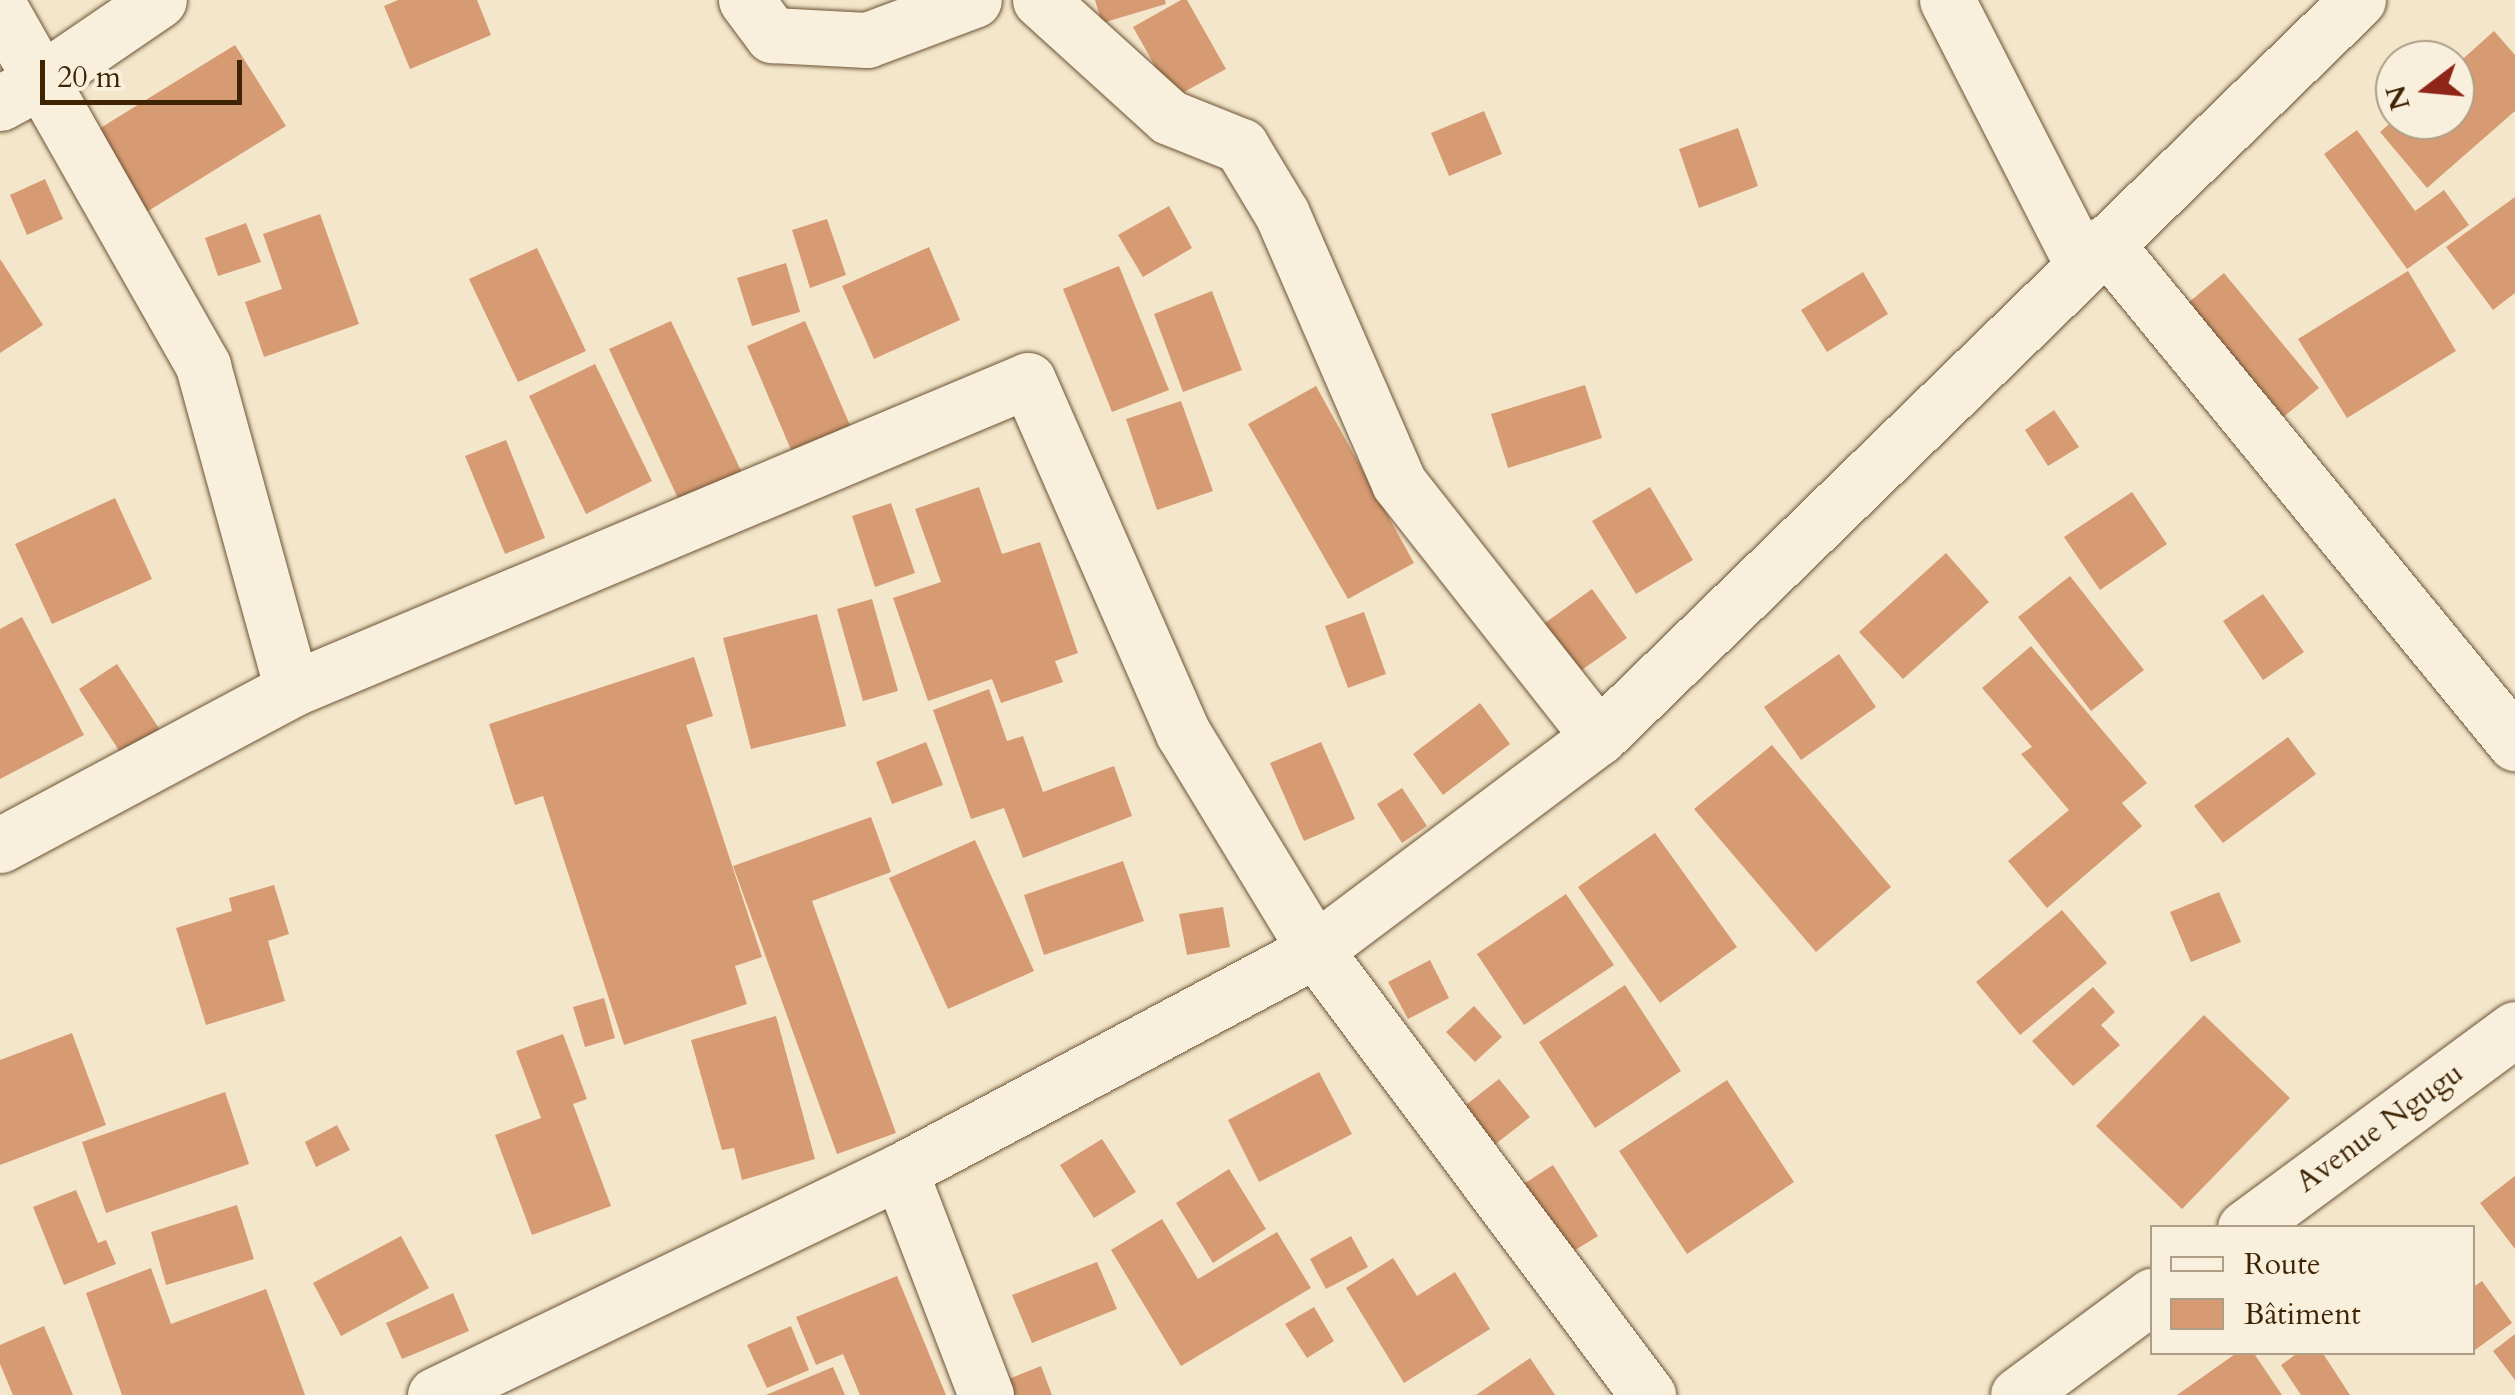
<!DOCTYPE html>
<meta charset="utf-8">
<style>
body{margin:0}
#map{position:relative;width:2515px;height:1395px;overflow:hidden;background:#f4e6ca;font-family:Cardo,serif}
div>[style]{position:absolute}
.building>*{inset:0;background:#d79b73}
.roads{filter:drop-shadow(0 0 2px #6c5436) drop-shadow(0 0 2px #6c5436)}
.minor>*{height:55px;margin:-27.5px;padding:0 27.5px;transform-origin:27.5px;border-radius:27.5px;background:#f8efdd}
span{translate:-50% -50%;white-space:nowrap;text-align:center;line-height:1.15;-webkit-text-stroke:8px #f8efdd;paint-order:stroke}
.street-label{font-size:30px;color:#3f2404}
.legend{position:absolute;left:2150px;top:1225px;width:325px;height:130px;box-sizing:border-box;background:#f8efdd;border:2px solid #ae9e86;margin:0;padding:12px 18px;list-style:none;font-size:30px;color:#3f2404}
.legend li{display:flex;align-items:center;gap:20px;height:50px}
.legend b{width:50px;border:2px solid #ae9e86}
.north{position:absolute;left:2375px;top:40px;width:100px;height:100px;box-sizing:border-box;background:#f8efdd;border:2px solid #ae9e86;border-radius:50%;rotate:254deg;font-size:28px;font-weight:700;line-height:40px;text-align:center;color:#3f2404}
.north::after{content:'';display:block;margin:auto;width:35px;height:45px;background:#8f2418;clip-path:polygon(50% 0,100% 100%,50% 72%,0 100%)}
.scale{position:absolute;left:40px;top:60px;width:202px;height:45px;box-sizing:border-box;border:5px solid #3f2404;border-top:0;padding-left:12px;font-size:30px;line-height:35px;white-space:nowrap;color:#3f2404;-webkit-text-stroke:8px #f8efdd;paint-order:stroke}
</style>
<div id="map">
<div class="building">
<div style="clip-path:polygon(398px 0,477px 0,491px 35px,410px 69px,384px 6px)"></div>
<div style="clip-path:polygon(1095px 0,1165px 0,1166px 4px,1102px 23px)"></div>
<div style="clip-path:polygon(1181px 0,1187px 0,1226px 69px,1173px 98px,1133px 27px)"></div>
<div style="clip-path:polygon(2494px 31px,2515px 55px,2515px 111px,2427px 188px,2380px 132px,2394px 120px,2455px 120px,2455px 66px)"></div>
<div style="clip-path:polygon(235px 45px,286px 126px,140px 216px,89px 135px)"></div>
<div style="clip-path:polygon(1484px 111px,1502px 154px,1449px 176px,1431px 133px)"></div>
<div style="clip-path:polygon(1738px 128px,1758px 186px,1699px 208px,1679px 149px)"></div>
<div style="clip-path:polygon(2357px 130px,2415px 211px,2444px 190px,2469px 225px,2407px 269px,2324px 154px)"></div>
<div style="clip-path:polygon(45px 179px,63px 219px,27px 235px,10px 195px)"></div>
<div style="clip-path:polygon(2515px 197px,2515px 293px,2493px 310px,2446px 247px)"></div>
<div style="clip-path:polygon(1169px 206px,1192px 248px,1143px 277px,1118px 235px)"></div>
<div style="clip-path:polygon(320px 214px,359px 324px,264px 357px,245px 302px,282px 289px,263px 234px)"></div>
<div style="clip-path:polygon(827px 219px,846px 275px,810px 288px,792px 230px)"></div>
<div style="clip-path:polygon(246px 223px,261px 262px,218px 276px,205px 238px)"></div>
<div style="clip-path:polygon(929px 247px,960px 320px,874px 359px,842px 286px)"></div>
<div style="clip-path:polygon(537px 248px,586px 351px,518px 382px,469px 279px)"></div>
<div style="clip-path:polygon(0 259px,43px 325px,0 353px)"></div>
<div style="clip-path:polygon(786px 263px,800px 312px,752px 326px,737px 278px)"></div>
<div style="clip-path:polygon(1119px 266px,1169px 390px,1112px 412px,1063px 289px)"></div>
<div style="clip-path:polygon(2408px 271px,2456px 351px,2347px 418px,2298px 339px)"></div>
<div style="clip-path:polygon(1863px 272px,1888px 314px,1827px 352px,1801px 310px)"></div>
<div style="clip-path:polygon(2224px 273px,2319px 388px,2282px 418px,2188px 303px)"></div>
<div style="clip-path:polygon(1212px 291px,1242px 370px,1183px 392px,1154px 314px)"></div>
<div style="clip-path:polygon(671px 321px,750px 490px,688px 520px,609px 349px)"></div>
<div style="clip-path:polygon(805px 321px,856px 439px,797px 464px,747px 346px)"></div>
<div style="clip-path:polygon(595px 364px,652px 481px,586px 514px,529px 396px)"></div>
<div style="clip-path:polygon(1585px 385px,1602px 438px,1508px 468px,1491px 414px)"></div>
<div style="clip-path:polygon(1316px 386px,1414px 563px,1348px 599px,1248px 424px)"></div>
<div style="clip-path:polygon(1181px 401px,1213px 491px,1157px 510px,1126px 419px)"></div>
<div style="clip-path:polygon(2054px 410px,2079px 447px,2048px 466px,2025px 430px)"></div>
<div style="clip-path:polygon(506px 440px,545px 538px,505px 554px,465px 456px)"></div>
<div style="clip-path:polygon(979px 487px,1002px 554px,1040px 542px,1078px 653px,1055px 661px,1063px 682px,1001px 703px,992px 679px,928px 701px,893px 598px,941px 582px,915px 509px)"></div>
<div style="clip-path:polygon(1650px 487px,1693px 560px,1636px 594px,1592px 521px)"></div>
<div style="clip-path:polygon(2132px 492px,2167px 544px,2100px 590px,2064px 537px)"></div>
<div style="clip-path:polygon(115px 498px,152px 579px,52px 624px,15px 544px)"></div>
<div style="clip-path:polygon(891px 503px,915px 573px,875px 587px,852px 516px)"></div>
<div style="clip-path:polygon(1946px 553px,1989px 602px,1903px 679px,1859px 632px)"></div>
<div style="clip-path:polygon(2070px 576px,2144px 670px,2091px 711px,2018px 617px)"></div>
<div style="clip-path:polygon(1592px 589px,1627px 638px,1562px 684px,1527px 636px)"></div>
<div style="clip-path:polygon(2263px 594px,2304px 652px,2263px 680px,2223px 621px)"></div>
<div style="clip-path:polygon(872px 599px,898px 691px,863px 701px,837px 609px)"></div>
<div style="clip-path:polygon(1364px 612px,1386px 674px,1348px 688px,1325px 626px)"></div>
<div style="clip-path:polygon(817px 614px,846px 726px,751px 749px,723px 638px)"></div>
<div style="clip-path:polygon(22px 617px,84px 735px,0 779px,0 629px)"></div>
<div style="clip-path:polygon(2031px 646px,2147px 783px,2122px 803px,2142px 826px,2047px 908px,2008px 861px,2069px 810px,2021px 754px,2032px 747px,1982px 688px)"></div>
<div style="clip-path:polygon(1839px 654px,1876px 707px,1801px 760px,1764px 707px)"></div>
<div style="clip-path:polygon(694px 657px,713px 716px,686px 725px,762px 957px,735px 966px,747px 1004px,624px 1045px,543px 796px,515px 805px,489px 724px)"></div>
<div style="clip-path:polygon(117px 664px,160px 730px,122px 755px,79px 689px)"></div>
<div style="clip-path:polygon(989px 689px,1007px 741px,1023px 736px,1043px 792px,1114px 766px,1132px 816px,1023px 858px,1004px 808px,971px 819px,933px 710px)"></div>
<div style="clip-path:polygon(1480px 703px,1510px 744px,1443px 795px,1413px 754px)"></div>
<div style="clip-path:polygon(2288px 737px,2316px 774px,2223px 843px,2194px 806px)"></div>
<div style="clip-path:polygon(926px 742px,943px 785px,892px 804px,876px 762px)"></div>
<div style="clip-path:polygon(1321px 742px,1355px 819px,1304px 841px,1270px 763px)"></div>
<div style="clip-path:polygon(1772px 745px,1891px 887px,1816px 952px,1694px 809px)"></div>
<div style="clip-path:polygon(1402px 788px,1427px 826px,1402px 843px,1377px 804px)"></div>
<div style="clip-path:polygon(871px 817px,891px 872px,812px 901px,896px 1133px,837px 1154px,733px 866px)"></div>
<div style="clip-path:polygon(1655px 833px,1737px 947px,1660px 1003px,1578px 887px)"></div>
<div style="clip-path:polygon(975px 840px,1034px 971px,948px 1009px,889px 878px)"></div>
<div style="clip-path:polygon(1123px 861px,1144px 921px,1044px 955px,1024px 895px)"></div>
<div style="clip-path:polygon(274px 885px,289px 934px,268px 941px,285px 1001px,206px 1025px,176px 928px,232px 911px,229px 898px)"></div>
<div style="clip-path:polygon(2219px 892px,2241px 942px,2191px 962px,2170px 912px)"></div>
<div style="clip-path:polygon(1566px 894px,1614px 965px,1524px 1025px,1477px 954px)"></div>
<div style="clip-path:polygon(1223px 907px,1230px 947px,1187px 955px,1179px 914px)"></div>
<div style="clip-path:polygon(2062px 910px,2107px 963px,2020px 1035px,1976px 982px)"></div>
<div style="clip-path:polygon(1430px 960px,1449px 998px,1408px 1019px,1388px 982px)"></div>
<div style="clip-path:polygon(1625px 985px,1681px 1071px,1595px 1128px,1539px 1042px)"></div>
<div style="clip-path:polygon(2093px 987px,2115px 1012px,2101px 1025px,2120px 1045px,2073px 1086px,2032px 1041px)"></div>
<div style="clip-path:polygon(604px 998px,615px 1038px,585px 1047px,573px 1007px)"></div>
<div style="clip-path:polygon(1474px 1006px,1502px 1037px,1475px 1062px,1446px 1032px)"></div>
<div style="clip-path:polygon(2204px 1015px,2290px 1098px,2182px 1209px,2096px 1126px)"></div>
<div style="clip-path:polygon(776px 1016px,815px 1159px,742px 1180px,734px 1148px,722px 1150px,691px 1040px)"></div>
<div style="clip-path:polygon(72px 1033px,106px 1125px,0 1165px,0 1060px)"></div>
<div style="clip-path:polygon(563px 1034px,587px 1099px,573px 1104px,611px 1206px,532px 1235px,495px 1135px,541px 1118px,516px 1051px)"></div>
<div style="clip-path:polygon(1319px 1072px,1352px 1134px,1259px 1182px,1228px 1120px)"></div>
<div style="clip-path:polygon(1499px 1079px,1530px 1117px,1493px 1146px,1462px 1108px)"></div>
<div style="clip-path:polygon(1727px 1080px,1794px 1182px,1687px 1254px,1619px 1151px)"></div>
<div style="clip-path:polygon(225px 1092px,249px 1164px,106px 1213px,82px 1142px)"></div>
<div style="clip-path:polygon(337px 1125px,350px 1150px,316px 1167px,305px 1142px)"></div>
<div style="clip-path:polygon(1102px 1139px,1136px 1192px,1094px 1218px,1060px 1165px)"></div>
<div style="clip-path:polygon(1553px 1165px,1598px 1236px,1549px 1266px,1505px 1196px)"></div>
<div style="clip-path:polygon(1229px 1169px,1266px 1229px,1213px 1263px,1176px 1203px)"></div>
<div style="clip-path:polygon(2515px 1176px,2515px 1249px,2480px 1203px)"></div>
<div style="clip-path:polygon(76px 1190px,98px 1243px,106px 1240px,116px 1264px,64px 1285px,33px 1207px)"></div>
<div style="clip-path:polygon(237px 1205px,254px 1259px,166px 1285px,151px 1232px)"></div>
<div style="clip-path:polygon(1162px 1219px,1198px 1279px,1277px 1232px,1311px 1288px,1181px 1366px,1111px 1250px)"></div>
<div style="clip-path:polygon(401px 1236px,429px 1288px,341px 1336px,313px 1283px)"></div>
<div style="clip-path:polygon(1351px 1236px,1368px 1267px,1326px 1289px,1310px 1259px)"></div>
<div style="clip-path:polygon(1393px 1258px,1417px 1296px,1455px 1272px,1490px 1329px,1404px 1383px,1346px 1288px)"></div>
<div style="clip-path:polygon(1097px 1262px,1117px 1309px,1032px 1343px,1012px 1295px)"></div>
<div style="clip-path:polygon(151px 1268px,171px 1324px,266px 1289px,305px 1395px,122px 1395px,86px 1293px)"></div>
<div style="clip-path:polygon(897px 1276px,946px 1395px,860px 1395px,843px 1354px,816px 1365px,796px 1317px)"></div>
<div style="clip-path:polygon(2482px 1281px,2512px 1323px,2475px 1350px,2472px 1288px)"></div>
<div style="clip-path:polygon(453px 1293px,469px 1331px,402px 1359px,386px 1323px)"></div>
<div style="clip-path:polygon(1314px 1307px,1334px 1341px,1307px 1358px,1285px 1324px)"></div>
<div style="clip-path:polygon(44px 1326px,73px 1395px,13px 1395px,0 1364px,0 1345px)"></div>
<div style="clip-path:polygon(791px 1326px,809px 1370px,767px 1388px,747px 1345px)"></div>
<div style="clip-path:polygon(2515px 1334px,2515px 1380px,2493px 1351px)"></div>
<div style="clip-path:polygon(2238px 1352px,2253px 1352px,2282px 1395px,2177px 1395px)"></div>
<div style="clip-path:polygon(2299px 1352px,2322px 1352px,2350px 1395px,2301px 1395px,2281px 1365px)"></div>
<div style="clip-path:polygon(1530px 1358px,1555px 1395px,1476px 1395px)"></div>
<div style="clip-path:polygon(1041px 1366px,1052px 1395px,998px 1395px,994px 1385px)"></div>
<div style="clip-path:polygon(833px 1367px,845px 1395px,766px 1395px)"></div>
</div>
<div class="roads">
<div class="minor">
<div style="left:746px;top:0;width:44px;rotate:53.4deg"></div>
<div style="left:772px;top:35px;width:95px;rotate:3deg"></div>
<div style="left:867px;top:40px;width:114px;rotate:-20.5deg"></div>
<div style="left:1040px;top:0;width:174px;rotate:42.2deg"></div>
<div style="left:1169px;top:117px;width:78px;rotate:21.9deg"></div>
<div style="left:1241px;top:146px;width:79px;rotate:58.9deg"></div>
<div style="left:1282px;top:214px;width:293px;rotate:66.5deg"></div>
<div style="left:1399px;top:483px;width:323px;rotate:51.8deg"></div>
<div style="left:1947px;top:0;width:297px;rotate:62.9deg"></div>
<div style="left:0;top:8px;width:412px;rotate:60.4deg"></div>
<div style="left:203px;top:366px;width:335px;rotate:74.6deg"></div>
<div style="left:0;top:103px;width:44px;rotate:-28.3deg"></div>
<div style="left:39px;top:82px;width:145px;rotate:-34.3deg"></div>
<div style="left:2105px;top:243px;width:647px;rotate:50.65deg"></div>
<div style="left:0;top:845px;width:331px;rotate:-28.1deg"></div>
<div style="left:292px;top:689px;width:798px;rotate:-22.77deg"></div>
<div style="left:1028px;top:380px;width:386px;rotate:66.3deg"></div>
<div style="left:1183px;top:733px;width:254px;rotate:58.7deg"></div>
<div style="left:1315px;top:950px;width:556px;rotate:53.19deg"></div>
<div style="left:900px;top:1171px;width:240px;rotate:69deg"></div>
<div style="left:2245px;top:1228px;width:335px;rotate:-36.4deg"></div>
<div style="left:435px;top:1395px;width:516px;rotate:-25.72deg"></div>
<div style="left:900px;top:1171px;width:470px;rotate:-28deg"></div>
<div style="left:1315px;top:950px;width:355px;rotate:-36.9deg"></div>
<div style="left:1599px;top:737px;width:1058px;rotate:-44.16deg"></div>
<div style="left:2018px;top:1395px;width:167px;rotate:-36.5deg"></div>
</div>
</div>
<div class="street-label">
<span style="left:2380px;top:1128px;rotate:-36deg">Avenue Ngugu</span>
</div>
<ul class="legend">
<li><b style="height:12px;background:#f8efdd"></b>Route</li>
<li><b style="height:28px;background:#d79b73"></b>Bâtiment</li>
</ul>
<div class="north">N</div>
<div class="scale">20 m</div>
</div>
